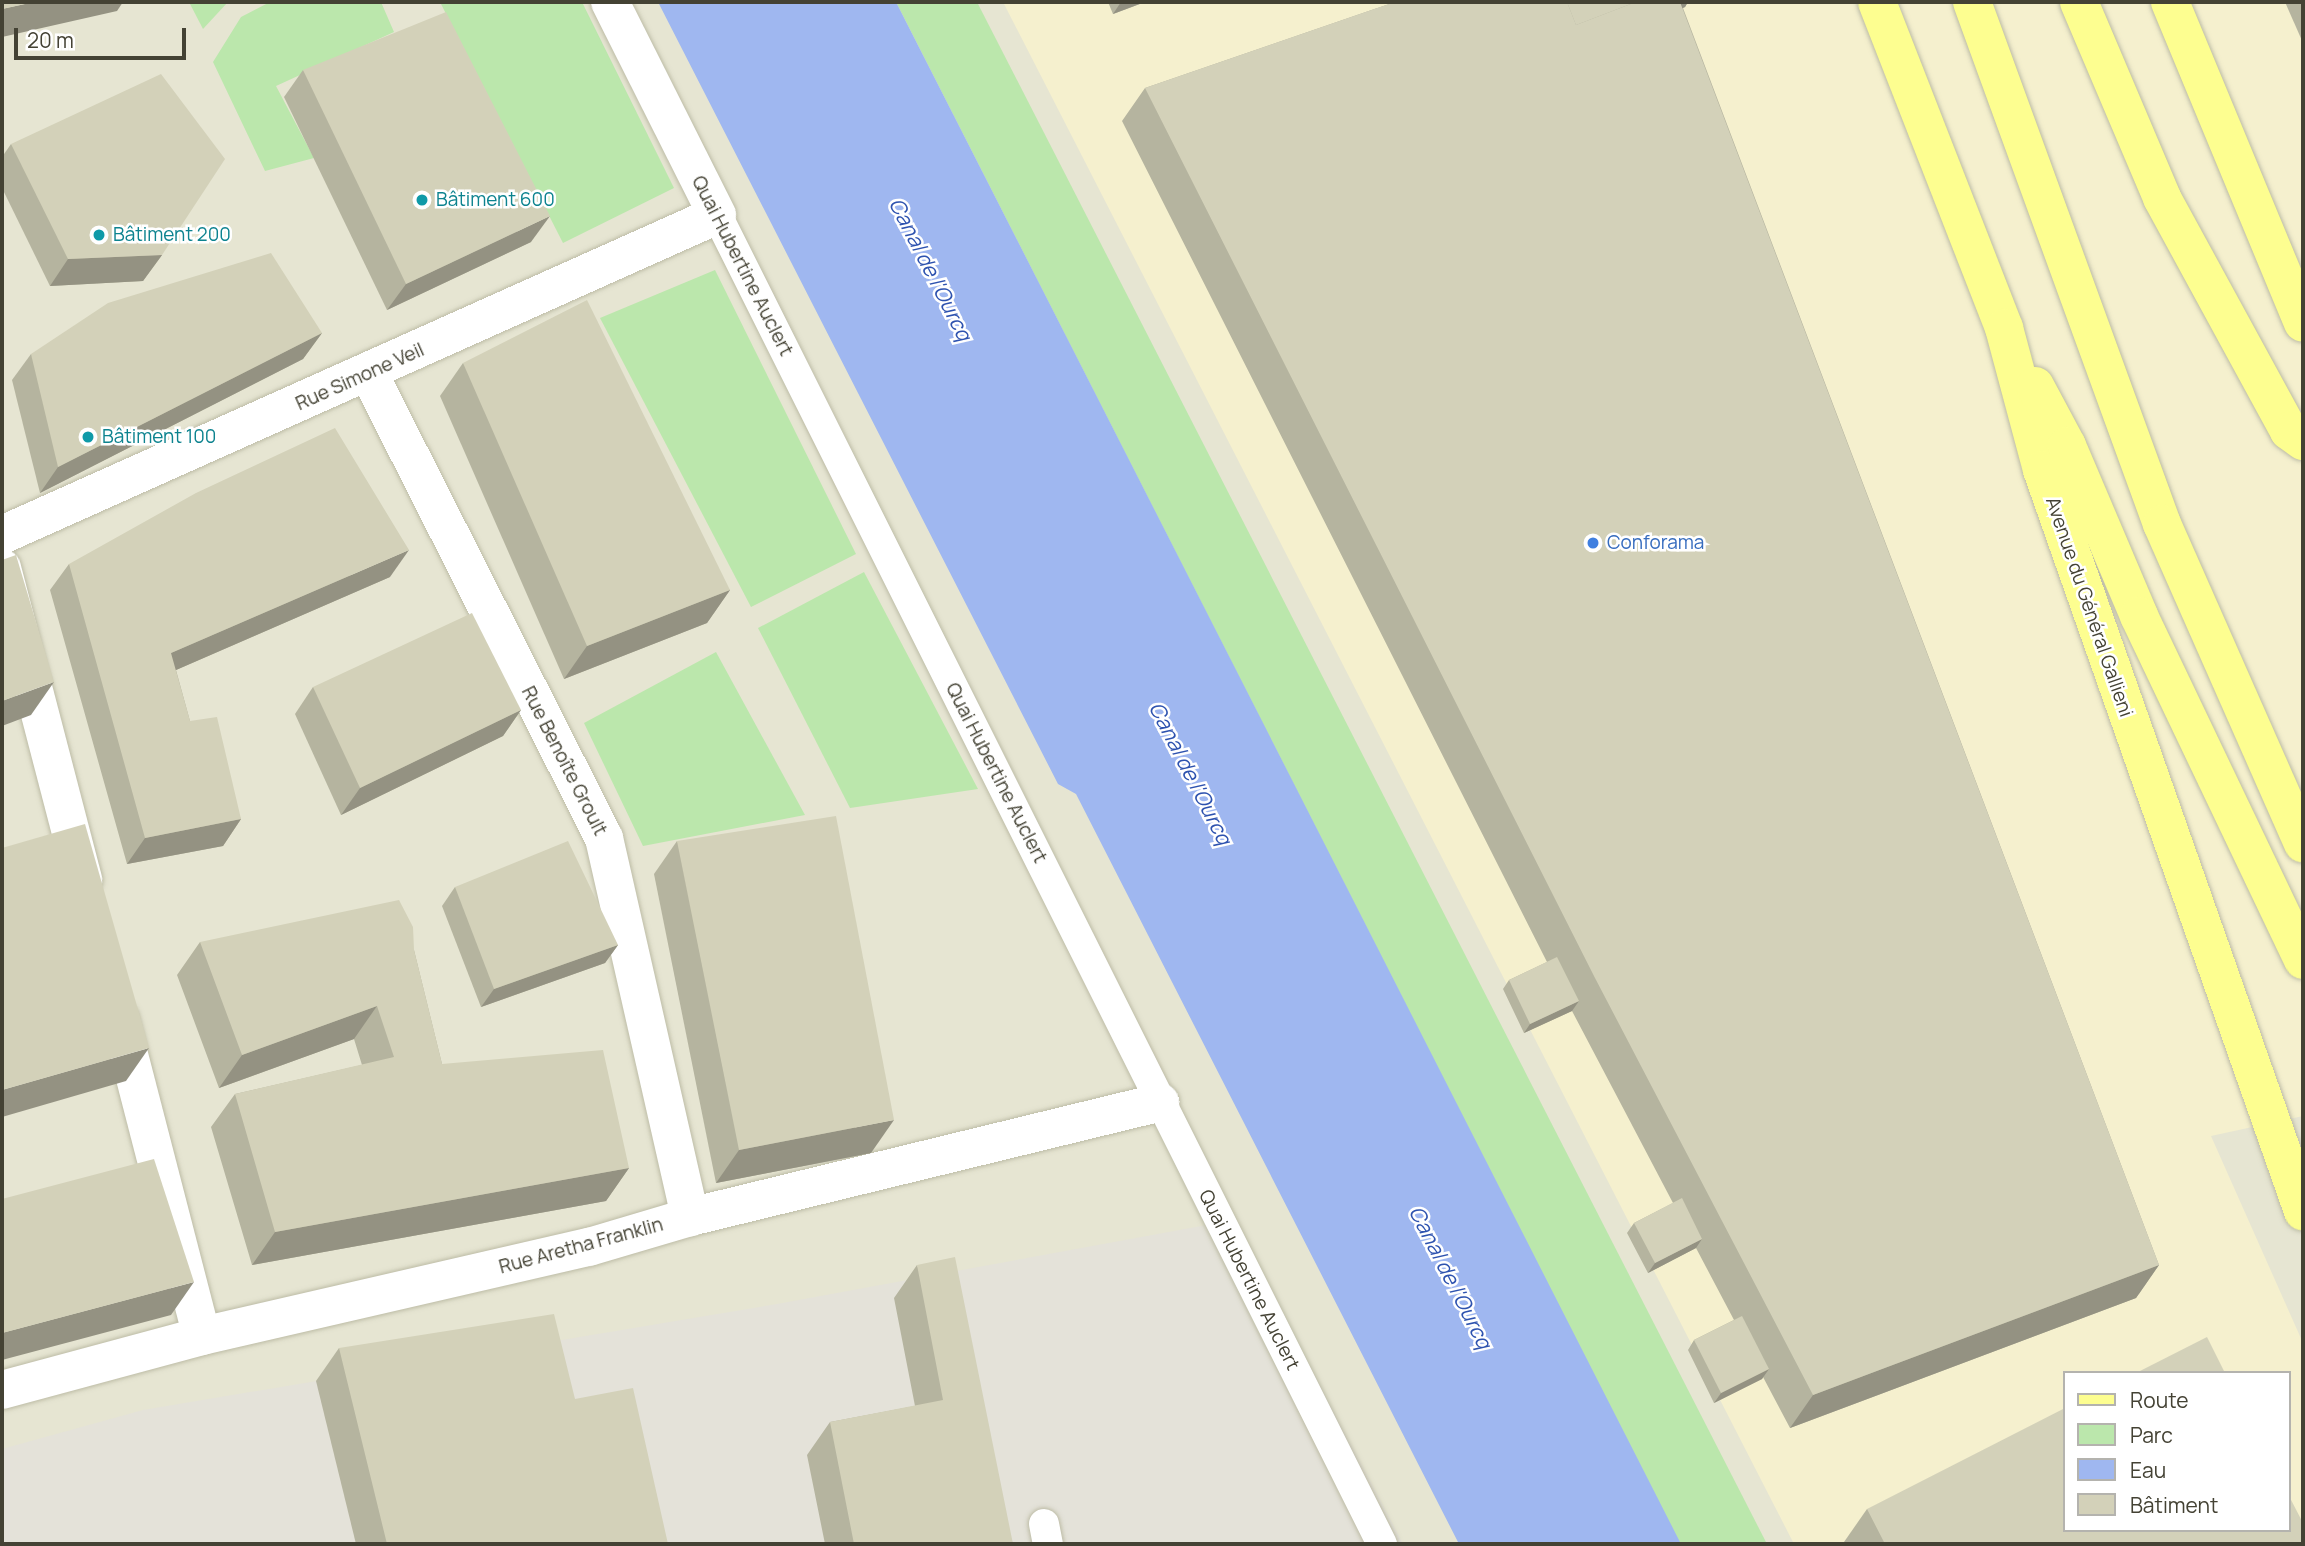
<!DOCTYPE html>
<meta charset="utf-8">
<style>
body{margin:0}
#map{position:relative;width:2305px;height:1546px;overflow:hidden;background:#f2f2e4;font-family:Manrope,sans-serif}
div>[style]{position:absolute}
.residential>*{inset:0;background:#e6e5d2}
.commercial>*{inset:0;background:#f5f0ce}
.industrial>*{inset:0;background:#e4e2d9}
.green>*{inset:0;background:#bbe7ac}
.water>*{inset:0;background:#9fb7f0}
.roads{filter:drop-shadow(0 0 2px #bdbca6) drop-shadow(0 0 2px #bdbca6)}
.service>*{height:30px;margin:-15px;padding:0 15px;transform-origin:15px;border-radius:15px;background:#fff}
.pedestrian>*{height:38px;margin:-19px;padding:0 19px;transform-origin:19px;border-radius:19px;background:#fff}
.minor>*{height:38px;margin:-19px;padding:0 19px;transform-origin:19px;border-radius:19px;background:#fff}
.primary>*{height:38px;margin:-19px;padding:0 19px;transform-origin:19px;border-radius:19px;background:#fdfe90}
.wall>*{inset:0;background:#b5b49f}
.shaded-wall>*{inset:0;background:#949282}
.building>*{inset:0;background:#d3d1b9}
.dots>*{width:19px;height:19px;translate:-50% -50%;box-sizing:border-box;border:4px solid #fff;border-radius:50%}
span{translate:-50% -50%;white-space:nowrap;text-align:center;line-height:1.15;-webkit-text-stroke:5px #fff;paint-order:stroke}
.culture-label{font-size:19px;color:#0d838f}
.left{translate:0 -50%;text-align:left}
.street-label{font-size:19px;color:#444234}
.shop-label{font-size:19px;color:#366cbe}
.water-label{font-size:21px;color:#2d52af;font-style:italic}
.frame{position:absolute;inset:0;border:4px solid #444234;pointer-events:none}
.legend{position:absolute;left:2063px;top:1371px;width:228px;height:161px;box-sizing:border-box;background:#fff;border:2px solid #b4b3ae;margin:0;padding:9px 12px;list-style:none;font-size:21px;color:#444234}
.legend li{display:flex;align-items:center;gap:14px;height:35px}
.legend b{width:35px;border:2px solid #b4b3ae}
.scale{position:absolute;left:14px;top:28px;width:172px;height:32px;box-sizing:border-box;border:4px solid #444234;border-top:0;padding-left:9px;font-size:21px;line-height:24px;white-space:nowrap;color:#444234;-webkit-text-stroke:5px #fff;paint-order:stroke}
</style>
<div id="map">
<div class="residential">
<div style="clip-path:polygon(evenodd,2px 2px,2303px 2px,2303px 1544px,2px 1544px,2px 2px,2065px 1373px,2289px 1373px,2289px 1530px,2065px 1530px,2065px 1373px)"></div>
</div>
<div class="commercial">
<div style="clip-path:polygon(evenodd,1003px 2px,2303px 2px,2303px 1116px,2211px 1136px,2303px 1343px,2303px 1544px,1794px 1544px,1003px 2px,2065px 1373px,2289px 1373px,2289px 1530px,2065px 1530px,2065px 1373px)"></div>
</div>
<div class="industrial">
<div style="clip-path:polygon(1234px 1220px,1403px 1544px,2px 1544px,2px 1449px,143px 1410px,777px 1304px)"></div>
</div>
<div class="green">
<div style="clip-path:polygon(189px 2px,228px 2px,203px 29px)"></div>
<div style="clip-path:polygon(270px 2px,381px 2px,394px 32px,276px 86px,314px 158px,265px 171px,213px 62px,241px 17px)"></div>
<div style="clip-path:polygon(440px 2px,582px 2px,674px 188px,563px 243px)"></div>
<div style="clip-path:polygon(896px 2px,977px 2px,1767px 1544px,1680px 1544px)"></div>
<div style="clip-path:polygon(715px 270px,856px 554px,751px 607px,600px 318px)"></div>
<div style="clip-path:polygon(864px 572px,978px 789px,850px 808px,758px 628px)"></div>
<div style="clip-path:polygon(716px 652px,805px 815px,643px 846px,584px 723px)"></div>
</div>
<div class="water">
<div style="clip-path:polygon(658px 2px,896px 2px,1681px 1544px,1459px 1544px,1076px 794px,1058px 784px)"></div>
</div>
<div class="roads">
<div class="service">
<div style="left:717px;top:215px;width:1486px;rotate:63.42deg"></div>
<div style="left:1044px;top:1524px;width:20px;rotate:79deg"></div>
</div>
<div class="pedestrian">
<div style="left:610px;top:2px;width:238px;rotate:63.3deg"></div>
</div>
<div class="minor">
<div style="left:369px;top:374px;width:520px;rotate:63.14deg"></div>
<div style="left:604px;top:838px;width:389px;rotate:77.2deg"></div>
<div style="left:2px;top:535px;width:783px;rotate:-24.11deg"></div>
<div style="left:2px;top:568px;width:322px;rotate:75.4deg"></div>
<div style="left:120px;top:1020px;width:326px;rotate:75.5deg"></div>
<div style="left:2px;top:1390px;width:207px;rotate:-15.1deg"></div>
<div style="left:202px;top:1336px;width:397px;rotate:-13deg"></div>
<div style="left:589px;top:1247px;width:105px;rotate:-16.5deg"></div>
<div style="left:690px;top:1217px;width:484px;rotate:-13.7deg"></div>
</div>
<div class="primary">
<div style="left:1877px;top:2px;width:350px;rotate:68.7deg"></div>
<div style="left:2004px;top:328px;width:147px;rotate:75deg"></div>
<div style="left:2042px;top:470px;width:786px;rotate:70.6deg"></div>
<div style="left:1972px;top:2px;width:556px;rotate:70deg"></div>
<div style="left:2162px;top:524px;width:349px;rotate:66.2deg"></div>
<div style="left:2079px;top:2px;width:213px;rotate:67deg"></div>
<div style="left:2162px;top:198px;width:265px;rotate:61.4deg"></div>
<div style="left:2289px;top:431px;width:17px;rotate:36deg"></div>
<div style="left:2170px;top:2px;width:347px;rotate:67.5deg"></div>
<div style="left:2035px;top:386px;width:68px;rotate:61.9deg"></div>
<div style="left:2067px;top:446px;width:185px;rotate:67deg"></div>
<div style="left:2139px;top:616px;width:381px;rotate:64.5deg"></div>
</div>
</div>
<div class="wall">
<div style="clip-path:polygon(1108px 2px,1145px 2px,1113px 14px)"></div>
<div style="clip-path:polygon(1395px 2px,1688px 2px,1685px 7px,1683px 8px,2159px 1265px,2136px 1298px,1790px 1428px,1763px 1377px,1762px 1379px,1714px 1403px,1688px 1350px,1694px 1340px,1734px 1320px,1696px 1248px,1648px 1273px,1627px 1233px,1634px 1223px,1673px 1203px,1572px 1011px,1524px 1033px,1503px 989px,1509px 980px,1547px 962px,1122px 121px,1145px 88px)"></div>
<div style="clip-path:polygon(2285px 2px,2303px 2px,2303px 43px)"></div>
<div style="clip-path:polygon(303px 70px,531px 242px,387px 310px,284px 97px)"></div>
<div style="clip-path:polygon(11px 144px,162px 255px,143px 281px,50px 286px,2px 188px,2px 157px)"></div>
<div style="clip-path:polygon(322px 333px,303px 359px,40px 493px,12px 380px,31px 354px)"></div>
<div style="clip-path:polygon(463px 363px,730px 590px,707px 623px,564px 679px,440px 396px)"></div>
<div style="clip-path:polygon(69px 564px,390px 577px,176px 670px,190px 721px,241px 819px,223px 846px,127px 864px,50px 590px)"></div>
<div style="clip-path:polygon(313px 687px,521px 710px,503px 736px,341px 815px,295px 714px)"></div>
<div style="clip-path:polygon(677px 841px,871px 1153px,716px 1183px,654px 874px)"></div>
<div style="clip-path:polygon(455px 887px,618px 945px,605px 963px,481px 1007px,442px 906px)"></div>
<div style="clip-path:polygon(200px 942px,414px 950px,442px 1064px,629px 1168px,606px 1201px,252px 1265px,211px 1127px,235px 1094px,362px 1065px,354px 1039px,219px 1088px,177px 975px)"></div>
<div style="clip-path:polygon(917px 1265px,1013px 1544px,825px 1544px,807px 1455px,830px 1422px,915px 1406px,894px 1298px)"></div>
<div style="clip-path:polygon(339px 1348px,575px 1399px,668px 1544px,356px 1544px,316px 1381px)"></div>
<div style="clip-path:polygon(1867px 1509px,2303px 1544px,1845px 1544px,1844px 1542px)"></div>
</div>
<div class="shaded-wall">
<div style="clip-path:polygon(34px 2px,123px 2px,117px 11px,2px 37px,2px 9px)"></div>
<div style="clip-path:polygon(1121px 2px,1145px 2px,1113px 14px)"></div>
<div style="clip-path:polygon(1648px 2px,1688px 2px,1685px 7px,1553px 58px)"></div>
<div style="clip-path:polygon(550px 216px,531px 242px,387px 310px,406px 284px)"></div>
<div style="clip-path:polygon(162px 255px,143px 281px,50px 286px,68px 259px)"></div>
<div style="clip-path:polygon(322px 333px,303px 359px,40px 493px,58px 467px)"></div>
<div style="clip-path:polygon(409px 550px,390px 577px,153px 680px,171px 653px)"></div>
<div style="clip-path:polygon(730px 590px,707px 623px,564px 679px,587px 646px)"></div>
<div style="clip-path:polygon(54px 682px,31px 715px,2px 726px,2px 701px)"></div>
<div style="clip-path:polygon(521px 710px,503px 736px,341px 815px,360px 788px)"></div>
<div style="clip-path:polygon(241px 819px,223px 846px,127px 864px,145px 838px)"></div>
<div style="clip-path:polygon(618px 945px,605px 963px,481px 1007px,494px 989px)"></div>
<div style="clip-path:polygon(1579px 1001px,1572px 1011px,1524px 1033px,1530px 1024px)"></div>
<div style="clip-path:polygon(377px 1006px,354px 1039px,219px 1088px,242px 1055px)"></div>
<div style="clip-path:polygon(149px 1048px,126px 1081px,2px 1117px,2px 1090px)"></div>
<div style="clip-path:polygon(894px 1120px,871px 1153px,716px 1183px,739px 1150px)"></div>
<div style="clip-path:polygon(629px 1168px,606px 1201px,252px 1265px,275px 1232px)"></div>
<div style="clip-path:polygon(1702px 1239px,1696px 1248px,1648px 1273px,1655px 1263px)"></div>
<div style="clip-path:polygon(2159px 1265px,2136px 1298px,1790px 1428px,1813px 1395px)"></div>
<div style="clip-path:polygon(194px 1282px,171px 1315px,2px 1360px,2px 1333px)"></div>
<div style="clip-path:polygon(1769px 1369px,1762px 1379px,1714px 1403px,1721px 1393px)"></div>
</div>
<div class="building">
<div style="clip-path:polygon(2px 2px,34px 2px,2px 9px)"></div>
<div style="clip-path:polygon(1395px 2px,1567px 2px,1576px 25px,1636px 2px,1680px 2px,2159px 1265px,1813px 1395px,1595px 978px,1145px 88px)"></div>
<div style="clip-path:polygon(1567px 2px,1636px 2px,1576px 25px)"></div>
<div style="clip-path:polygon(446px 12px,550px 216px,406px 284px,303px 70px)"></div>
<div style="clip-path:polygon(161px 74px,225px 159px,162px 255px,68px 259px,11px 144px)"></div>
<div style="clip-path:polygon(271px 253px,322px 333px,58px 467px,31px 354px,108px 303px)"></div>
<div style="clip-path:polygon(587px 300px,730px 590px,587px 646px,463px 363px)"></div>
<div style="clip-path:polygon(335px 428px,409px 550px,171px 653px,190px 721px,217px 717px,241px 819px,145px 838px,69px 564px,196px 493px)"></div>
<div style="clip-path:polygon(16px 555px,54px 682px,2px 701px,2px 560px)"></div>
<div style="clip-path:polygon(472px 613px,521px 710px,360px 788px,313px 687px)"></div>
<div style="clip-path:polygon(836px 816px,894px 1120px,739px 1150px,677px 841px)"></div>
<div style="clip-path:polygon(85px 824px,149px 1048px,2px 1090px,2px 848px)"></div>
<div style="clip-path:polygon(568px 841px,618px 945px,494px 989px,455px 887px)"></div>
<div style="clip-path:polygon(399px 900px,413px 927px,414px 950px,442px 1064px,603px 1050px,629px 1168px,275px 1232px,235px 1094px,394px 1057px,377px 1006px,242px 1055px,200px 942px)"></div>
<div style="clip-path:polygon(1557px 957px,1579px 1001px,1530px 1024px,1509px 980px)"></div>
<div style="clip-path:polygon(154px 1159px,194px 1282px,2px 1333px,2px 1199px)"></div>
<div style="clip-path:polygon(1682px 1198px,1702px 1239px,1655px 1263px,1634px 1223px)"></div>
<div style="clip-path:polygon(955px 1257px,1013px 1544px,854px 1544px,830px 1422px,943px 1400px,917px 1265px)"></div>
<div style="clip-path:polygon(554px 1314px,575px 1399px,633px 1388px,668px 1544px,387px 1544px,339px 1348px)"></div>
<div style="clip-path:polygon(1742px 1316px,1769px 1369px,1721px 1393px,1694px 1340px)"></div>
<div style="clip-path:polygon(2207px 1337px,2225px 1373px,2136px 1373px)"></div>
<div style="clip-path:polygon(2065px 1408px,2065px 1530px,2289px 1530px,2289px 1496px,2303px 1523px,2303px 1541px,2297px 1544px,1885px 1544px,1867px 1509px)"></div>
</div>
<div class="dots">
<div style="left:422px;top:200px;background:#0f9aa8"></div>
<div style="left:99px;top:235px;background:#0f9aa8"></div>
<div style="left:88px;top:437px;background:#0f9aa8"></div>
<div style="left:1593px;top:543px;background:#3f7fe0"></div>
</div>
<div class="culture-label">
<span class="left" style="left:436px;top:200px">Bâtiment 600</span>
<span class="left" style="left:113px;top:235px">Bâtiment 200</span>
<span class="left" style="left:102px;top:437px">Bâtiment 100</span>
</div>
<div class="street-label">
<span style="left:742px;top:266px;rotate:63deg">Quai Hubertine Auclert</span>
<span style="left:360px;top:377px;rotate:-24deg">Rue Simone Veil</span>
<span style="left:2089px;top:607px;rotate:71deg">Avenue du Général Gallieni</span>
<span style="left:564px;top:761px;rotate:63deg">Rue Benoîte Groult</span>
<span style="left:996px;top:773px;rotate:63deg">Quai Hubertine Auclert</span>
<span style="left:581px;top:1246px;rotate:-15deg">Rue Aretha Franklin</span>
<span style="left:1249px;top:1280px;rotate:63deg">Quai Hubertine Auclert</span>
</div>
<div class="shop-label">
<span class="left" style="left:1607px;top:543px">Conforama</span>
</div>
<div class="water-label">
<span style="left:931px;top:269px;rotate:63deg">Canal de l'Ourcq</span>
<span style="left:1191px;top:773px;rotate:63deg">Canal de l'Ourcq</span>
<span style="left:1451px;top:1277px;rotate:63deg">Canal de l'Ourcq</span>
</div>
<div class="frame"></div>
<ul class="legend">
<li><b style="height:9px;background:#fdfe90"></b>Route</li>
<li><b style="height:19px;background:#bbe7ac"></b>Parc</li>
<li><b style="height:19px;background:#9fb7f0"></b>Eau</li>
<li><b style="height:19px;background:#d3d1b9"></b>Bâtiment</li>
</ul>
<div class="scale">20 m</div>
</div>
